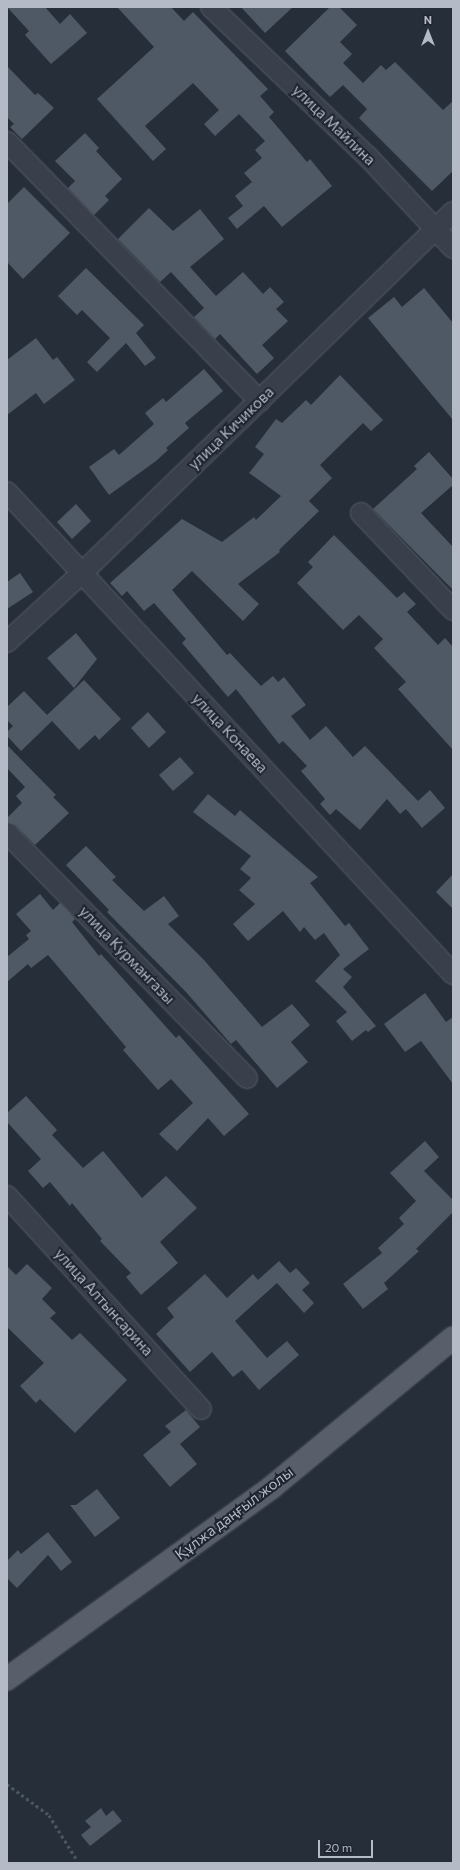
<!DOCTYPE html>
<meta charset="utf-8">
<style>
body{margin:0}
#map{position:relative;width:460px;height:1870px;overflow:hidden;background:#262e3a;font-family:Commissioner,sans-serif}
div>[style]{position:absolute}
.building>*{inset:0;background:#4f5865}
.path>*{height:2.5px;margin-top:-1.25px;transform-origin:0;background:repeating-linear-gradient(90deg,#48585a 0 3px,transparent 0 6px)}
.roads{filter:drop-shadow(0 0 1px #585e69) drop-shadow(0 0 1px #585e69)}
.minor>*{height:20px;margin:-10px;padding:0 10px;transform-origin:10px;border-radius:10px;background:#3a404b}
.major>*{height:22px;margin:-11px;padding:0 11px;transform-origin:11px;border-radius:11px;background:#585f6b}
span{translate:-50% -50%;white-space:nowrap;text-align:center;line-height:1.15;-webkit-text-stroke:4px #1f2530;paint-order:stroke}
.street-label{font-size:15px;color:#b5bbc6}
.frame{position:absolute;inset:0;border:8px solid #b5bbc6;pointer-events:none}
.north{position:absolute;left:408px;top:12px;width:40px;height:40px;-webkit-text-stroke:3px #1f2530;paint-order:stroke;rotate:0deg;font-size:11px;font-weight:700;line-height:16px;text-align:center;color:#b5bbc6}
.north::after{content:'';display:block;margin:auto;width:14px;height:18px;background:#b5bbc6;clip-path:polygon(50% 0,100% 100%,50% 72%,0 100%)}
.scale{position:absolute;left:318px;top:1840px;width:55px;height:18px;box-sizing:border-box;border:2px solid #b5bbc6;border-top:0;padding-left:5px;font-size:12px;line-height:14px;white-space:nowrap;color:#b5bbc6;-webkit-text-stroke:3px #1f2530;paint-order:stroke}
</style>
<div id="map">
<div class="building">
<div style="clip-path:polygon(7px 7px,45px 7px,60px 24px,70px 14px,87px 33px,51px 64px,25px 35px,29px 31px)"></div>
<div style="clip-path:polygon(117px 7px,171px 7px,184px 21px,193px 12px,268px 89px,260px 96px,274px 112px,269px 117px,307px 162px,310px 159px,332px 186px,282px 227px,264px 206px,237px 229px,228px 218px,243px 206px,235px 196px,252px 182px,244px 173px,262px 158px,255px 150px,265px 141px,239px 114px,215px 136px,204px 124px,219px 110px,193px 83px,145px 126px,166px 149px,153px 161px,97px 99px,154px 47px)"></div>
<div style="clip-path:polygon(241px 7px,293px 7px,265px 33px)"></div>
<div style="clip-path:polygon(330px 7px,339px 7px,357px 25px,340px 42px,352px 54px,343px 63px,363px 83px,381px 65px,386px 70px,395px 62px,443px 110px,453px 101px,453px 171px,432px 191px,359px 118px,367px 109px,343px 85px,330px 97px,285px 51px)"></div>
<div style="clip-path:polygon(7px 66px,35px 95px,38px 93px,54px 108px,22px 139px,10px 127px,14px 124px,7px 117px)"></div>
<div style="clip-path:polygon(85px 133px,99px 148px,96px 151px,122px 179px,105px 196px,109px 200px,94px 215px,68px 188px,75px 181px,55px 161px)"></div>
<div style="clip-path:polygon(24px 187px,70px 233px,23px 279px,7px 262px,7px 204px)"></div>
<div style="clip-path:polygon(149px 208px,173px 231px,200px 209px,224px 239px,190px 267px,216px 296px,243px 272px,263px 294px,270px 287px,284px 302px,276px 309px,288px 321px,262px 345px,274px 358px,257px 374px,220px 334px,215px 339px,194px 317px,204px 308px,171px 272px,160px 282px,118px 239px)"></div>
<div style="clip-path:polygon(86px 268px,144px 325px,136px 333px,156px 358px,145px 366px,126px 343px,97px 372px,87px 362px,110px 338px,82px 310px,77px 315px,58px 296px)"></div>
<div style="clip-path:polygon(424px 288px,453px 323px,453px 420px,368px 318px,394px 297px,402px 307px)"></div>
<div style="clip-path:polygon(36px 338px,53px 360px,57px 357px,75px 380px,44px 404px,36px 393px,7px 415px,7px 360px)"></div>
<div style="clip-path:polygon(204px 369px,223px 391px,185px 423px,189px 428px,166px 448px,168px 450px,156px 461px,109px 495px,89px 467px,114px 449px,119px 455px,154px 424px,145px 413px,163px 398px,166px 402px)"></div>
<div style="clip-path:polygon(340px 375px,383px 420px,371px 431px,363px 423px,320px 465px,332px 478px,309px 501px,319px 511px,279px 550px,280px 552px,238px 584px,259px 604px,243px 621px,192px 571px,172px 590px,227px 655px,230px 653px,261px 686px,273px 676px,278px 682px,284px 677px,306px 705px,291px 716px,310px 740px,326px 726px,353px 757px,365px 746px,418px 801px,430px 790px,445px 808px,422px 828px,406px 809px,400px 814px,387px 799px,360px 830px,336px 809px,330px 815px,320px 804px,325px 799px,301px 771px,307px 766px,283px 741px,279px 744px,236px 689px,228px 697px,182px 643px,186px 639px,154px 603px,144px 611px,127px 591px,122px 596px,110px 583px,182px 519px,222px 542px,254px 517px,256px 520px,281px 496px,249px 473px,264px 454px,255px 447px,276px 419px,282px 423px,306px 400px,311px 405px)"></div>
<div style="clip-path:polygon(429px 452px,453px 479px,453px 485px,421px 513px,453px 547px,453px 590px,373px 509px,417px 469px,414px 466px)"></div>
<div style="clip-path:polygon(76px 504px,91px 521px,72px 539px,57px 522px)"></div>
<div style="clip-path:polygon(334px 535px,397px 598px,404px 592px,416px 604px,407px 612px,438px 645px,445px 638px,453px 647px,453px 750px,398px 689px,406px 682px,374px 648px,383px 639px,359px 615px,343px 630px,297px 583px,313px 567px,308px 562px)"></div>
<div style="clip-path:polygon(20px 573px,33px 592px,7px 609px,7px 582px)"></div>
<div style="clip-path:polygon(76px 633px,97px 659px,74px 688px,47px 658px)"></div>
<div style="clip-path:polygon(84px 680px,121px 719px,99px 740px,95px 735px,79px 750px,52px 721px,21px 751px,7px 736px,7px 732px,13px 726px,7px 720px,7px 707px,24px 691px,47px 715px)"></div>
<div style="clip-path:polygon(148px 712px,166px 732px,149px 748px,131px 728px)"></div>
<div style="clip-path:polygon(7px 745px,56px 795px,53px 797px,69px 813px,35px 845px,15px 825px,7px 822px,7px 818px,22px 803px,16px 796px,25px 787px,7px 768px)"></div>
<div style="clip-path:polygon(180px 757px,194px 773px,173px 791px,159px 775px)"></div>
<div style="clip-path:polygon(208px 794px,235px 816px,240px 810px,318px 877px,310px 883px,345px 926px,349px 923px,369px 949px,343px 969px,352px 977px,343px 987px,376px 1026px,368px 1032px,366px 1030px,352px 1041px,336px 1021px,347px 1012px,315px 981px,340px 955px,324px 933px,315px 940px,304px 927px,300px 932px,283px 911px,248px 941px,233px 924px,255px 904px,239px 890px,251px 878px,240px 869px,251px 856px,193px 812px)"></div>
<div style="clip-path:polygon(86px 846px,116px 877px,112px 880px,144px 911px,164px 896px,179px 916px,168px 924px,204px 960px,262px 1027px,292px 1004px,310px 1025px,291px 1042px,308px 1062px,277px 1088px,236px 1040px,231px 1044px,186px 992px,107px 912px,109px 910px,66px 865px)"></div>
<div style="clip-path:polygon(453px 874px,453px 909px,436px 892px)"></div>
<div style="clip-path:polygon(40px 894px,53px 910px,60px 903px,69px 912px,75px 919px,72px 922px,99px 956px,101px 954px,176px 1038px,179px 1035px,249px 1114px,224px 1136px,208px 1118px,177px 1151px,159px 1134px,193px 1103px,171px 1079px,158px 1090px,123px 1050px,126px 1047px,48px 955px,31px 968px,28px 964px,7px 982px,7px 957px,29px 939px,26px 935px,31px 931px,16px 914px)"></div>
<div style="clip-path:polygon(425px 993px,446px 1022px,453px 1017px,453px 1084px,421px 1041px,405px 1052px,384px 1024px)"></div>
<div style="clip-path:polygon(26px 1096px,57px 1130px,52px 1135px,83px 1168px,103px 1151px,142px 1198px,166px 1176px,197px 1208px,160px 1242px,178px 1263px,141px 1295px,126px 1277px,131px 1273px,100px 1241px,102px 1239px,72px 1203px,70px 1206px,50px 1182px,43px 1188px,28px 1171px,41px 1159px,7px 1122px,7px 1113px)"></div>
<div style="clip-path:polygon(425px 1141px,439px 1157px,424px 1171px,453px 1200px,453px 1212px,416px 1249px,419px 1251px,384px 1283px,388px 1289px,363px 1309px,343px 1284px,382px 1253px,378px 1248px,404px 1224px,399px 1218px,416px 1201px,390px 1173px)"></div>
<div style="clip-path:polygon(279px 1261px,290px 1273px,296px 1268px,310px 1283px,302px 1290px,314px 1303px,304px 1313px,277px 1283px,235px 1321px,267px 1358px,287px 1341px,299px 1355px,259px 1390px,242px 1370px,233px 1377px,212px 1352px,190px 1372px,156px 1334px,174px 1317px,167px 1308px,205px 1274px,227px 1298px,253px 1274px,258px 1280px)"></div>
<div style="clip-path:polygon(27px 1264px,52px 1288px,42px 1299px,56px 1313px,50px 1318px,72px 1340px,80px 1333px,127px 1380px,75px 1433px,40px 1399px,36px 1403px,20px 1386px,44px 1363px,7px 1327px,7px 1266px,16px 1275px)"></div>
<div style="clip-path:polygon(186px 1410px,200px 1427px,180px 1444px,197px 1464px,170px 1487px,143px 1455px,171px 1432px,165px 1426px)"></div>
<div style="clip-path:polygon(97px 1489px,120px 1518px,95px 1537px,70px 1505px,76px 1505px)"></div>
<div style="clip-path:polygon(48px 1532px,72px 1562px,61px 1571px,48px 1555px,17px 1588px,7px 1578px,7px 1561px,18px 1550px,21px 1554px)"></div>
<div style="clip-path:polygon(101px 1808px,106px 1816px,113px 1810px,122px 1821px,90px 1846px,81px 1835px,91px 1827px,85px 1821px)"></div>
</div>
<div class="path">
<div style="left:7px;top:1784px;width:52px;rotate:36.4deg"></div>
<div style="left:49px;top:1815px;width:53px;rotate:58.1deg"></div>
</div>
<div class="roads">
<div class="minor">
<div style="left:211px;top:7px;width:219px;rotate:43.7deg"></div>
<div style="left:369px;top:158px;width:123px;rotate:47deg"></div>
<div style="left:7px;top:142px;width:362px;rotate:45.7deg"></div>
<div style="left:7px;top:492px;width:657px;rotate:47.22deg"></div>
<div style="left:361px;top:513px;width:134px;rotate:46.5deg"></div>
<div style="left:7px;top:642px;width:100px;rotate:-42.6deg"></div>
<div style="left:81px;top:574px;width:519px;rotate:-44.22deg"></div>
<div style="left:7px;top:833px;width:343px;rotate:45.6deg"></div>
<div style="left:7px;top:1196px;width:288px;rotate:47.7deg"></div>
</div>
<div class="major">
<div style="left:7px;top:1679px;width:327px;rotate:-35.9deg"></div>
<div style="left:272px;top:1487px;width:234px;rotate:-39.5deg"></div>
</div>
</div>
<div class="street-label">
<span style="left:334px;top:125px;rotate:44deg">улица Майлина</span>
<span style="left:231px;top:428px;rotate:-44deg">улица Кичикова</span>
<span style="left:230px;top:733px;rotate:47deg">улица Конаева</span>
<span style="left:127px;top:955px;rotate:46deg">улица Курмангазы</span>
<span style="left:104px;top:1302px;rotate:48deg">улица Алтынсарина</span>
<span style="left:234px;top:1513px;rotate:-37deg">Құлжа даңғыл жолы</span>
</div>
<div class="frame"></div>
<div class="north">N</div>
<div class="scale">20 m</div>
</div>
